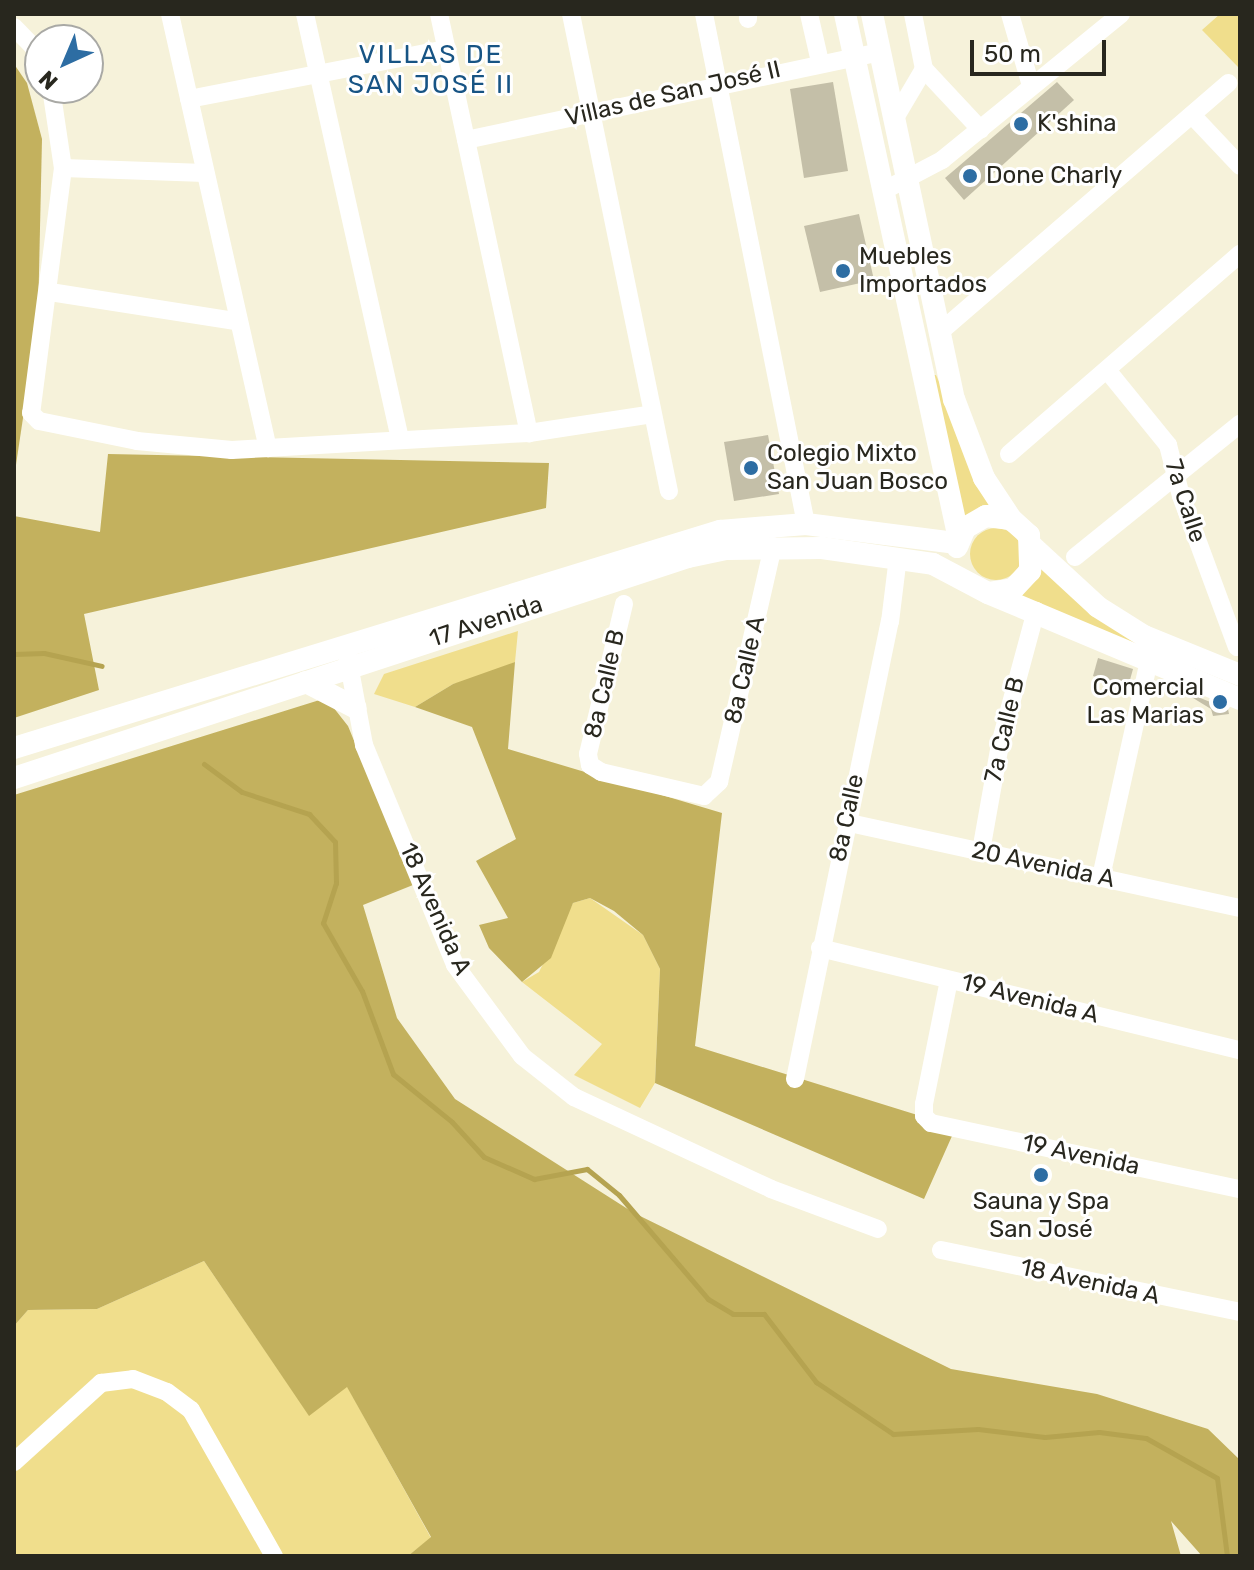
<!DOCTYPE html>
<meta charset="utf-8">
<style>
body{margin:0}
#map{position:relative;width:1254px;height:1570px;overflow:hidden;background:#f6f2da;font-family:Rubik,sans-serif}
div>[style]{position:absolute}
.green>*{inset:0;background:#f0de8c}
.round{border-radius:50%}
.forest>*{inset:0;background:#c3b15e}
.stream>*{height:5px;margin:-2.5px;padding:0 2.5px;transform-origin:2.5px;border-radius:2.5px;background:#b5a350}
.building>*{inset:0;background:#c4bfa8}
.minor>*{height:18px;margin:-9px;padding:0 9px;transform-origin:9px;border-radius:9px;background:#fff}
.major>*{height:22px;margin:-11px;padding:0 11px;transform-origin:11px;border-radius:11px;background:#fff}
.dots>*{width:22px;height:22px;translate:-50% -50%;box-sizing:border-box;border:4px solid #fff;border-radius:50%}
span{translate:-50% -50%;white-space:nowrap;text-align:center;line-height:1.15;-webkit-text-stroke:6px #fff;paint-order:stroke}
.street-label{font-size:24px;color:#28271e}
.poi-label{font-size:24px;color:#28271e}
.left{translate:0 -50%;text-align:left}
.right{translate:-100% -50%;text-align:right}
.neighbourhood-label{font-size:26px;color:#175484;letter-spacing:2px}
.frame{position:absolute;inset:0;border:16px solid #28271e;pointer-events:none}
.north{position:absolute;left:24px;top:24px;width:80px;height:80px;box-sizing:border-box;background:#fff;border:2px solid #a9a9a5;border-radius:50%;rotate:224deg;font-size:22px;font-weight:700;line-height:32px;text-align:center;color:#28271e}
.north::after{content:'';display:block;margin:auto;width:28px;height:36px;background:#2d6da3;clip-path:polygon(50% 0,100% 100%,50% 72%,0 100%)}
.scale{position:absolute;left:970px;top:40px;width:136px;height:36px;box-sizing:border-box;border:4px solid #28271e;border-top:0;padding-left:10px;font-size:24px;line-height:28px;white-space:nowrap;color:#28271e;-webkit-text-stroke:6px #fff;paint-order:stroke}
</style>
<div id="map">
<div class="green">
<div style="clip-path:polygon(1220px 14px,1240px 14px,1240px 69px,1202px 30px)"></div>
<div style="clip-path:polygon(929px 375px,936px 375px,998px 510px,964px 525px)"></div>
<div class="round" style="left:970px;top:528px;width:52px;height:52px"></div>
<div style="clip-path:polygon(1038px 563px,1143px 649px,1011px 593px)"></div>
<div style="clip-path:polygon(518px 631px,515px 662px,483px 678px,453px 684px,415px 707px,374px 694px,384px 674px)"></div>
<div style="clip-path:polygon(590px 898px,643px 935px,660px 969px,655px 1083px,640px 1108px,574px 1075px,602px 1044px,522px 982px,539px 972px,573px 903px)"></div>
<div style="clip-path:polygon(204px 1261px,309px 1415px,347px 1386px,431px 1538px,408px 1556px,14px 1556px,14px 1326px,28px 1310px,97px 1309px)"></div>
</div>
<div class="forest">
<div style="clip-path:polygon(14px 64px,27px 83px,42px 139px,38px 318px,14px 478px)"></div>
<div style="clip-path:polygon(108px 454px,549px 463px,546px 508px,84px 614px,99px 690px,14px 718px,14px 516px,100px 532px)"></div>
<div style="clip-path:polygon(515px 662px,508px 749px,722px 813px,695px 1046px,956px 1127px,924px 1199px,655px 1083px,660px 969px,643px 935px,614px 911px,590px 898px,573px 903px,551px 958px,522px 982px,489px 948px,479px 925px,508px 918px,476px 861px,516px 839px,472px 727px,415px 707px,453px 684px)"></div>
<div style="clip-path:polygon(326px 698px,348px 726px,413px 885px,363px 905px,397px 1018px,455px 1099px,634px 1213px,951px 1369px,1097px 1394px,1208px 1429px,1240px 1460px,1240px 1556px,1202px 1556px,1171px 1521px,1181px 1556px,408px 1556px,431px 1537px,347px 1387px,309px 1416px,204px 1261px,97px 1309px,28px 1310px,14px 1326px,14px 795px)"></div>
</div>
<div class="stream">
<div style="left:14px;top:654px;width:30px;rotate:-2deg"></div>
<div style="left:44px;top:653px;width:59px;rotate:12.6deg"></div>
<div style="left:204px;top:764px;width:47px;rotate:36.4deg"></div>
<div style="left:242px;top:792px;width:71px;rotate:18.2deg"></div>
<div style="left:309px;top:814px;width:38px;rotate:47deg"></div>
<div style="left:335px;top:842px;width:41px;rotate:88.6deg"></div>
<div style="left:336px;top:883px;width:42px;rotate:108deg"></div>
<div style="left:323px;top:923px;width:78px;rotate:60.2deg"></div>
<div style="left:362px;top:991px;width:89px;rotate:69.5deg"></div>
<div style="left:393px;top:1074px;width:76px;rotate:39.1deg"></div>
<div style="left:452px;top:1122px;width:47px;rotate:47.6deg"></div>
<div style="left:484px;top:1157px;width:55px;rotate:23.7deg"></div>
<div style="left:534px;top:1179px;width:54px;rotate:-10.7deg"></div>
<div style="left:587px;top:1169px;width:41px;rotate:39.1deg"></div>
<div style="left:619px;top:1195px;width:137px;rotate:49.4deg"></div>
<div style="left:708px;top:1299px;width:29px;rotate:31deg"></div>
<div style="left:733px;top:1314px;width:31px"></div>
<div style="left:764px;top:1314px;width:86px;rotate:52.6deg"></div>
<div style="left:816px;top:1382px;width:93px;rotate:34deg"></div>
<div style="left:893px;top:1434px;width:85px;rotate:-3.4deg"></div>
<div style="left:978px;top:1429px;width:67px;rotate:6.8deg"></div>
<div style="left:1045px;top:1437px;width:54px;rotate:-5.3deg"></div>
<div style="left:1099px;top:1432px;width:47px;rotate:7.3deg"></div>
<div style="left:1146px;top:1438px;width:81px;rotate:29.4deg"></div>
<div style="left:1217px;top:1478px;width:79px;rotate:82.7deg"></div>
</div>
<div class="building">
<div style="clip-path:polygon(833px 82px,848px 171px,804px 178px,790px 89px)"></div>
<div style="clip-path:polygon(1057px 82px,1074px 100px,964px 200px,945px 178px)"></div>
<div style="clip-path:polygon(859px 214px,874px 280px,820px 292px,804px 226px)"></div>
<div style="clip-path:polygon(768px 435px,779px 494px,734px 501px,724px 442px)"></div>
<div style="clip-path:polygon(1098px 658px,1133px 669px,1128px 687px,1093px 676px)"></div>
<div style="clip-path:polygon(1180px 690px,1228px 709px,1229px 714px,1213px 716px,1211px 709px)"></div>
</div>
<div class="minor">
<div style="left:170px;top:14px;width:445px;rotate:77.3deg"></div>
<div style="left:305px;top:14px;width:436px;rotate:77.4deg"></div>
<div style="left:439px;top:14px;width:429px;rotate:77.9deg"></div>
<div style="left:571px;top:14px;width:487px;rotate:78.4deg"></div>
<div style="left:704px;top:14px;width:520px;rotate:78.69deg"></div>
<div style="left:748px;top:14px;width:5px;rotate:90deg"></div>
<div style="left:809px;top:14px;width:49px;rotate:77.1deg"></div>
<div style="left:913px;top:14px;width:56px;rotate:78.7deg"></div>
<div style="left:924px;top:69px;width:83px;rotate:46.9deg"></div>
<div style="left:1010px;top:14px;width:75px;rotate:73.7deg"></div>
<div style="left:14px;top:27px;width:37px;rotate:46deg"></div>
<div style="left:51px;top:88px;width:81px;rotate:81.5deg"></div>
<div style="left:63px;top:168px;width:247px;rotate:97.4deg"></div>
<div style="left:31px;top:413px;width:11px;rotate:45deg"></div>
<div style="left:39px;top:421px;width:100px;rotate:11.5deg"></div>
<div style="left:137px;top:441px;width:95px;rotate:5.4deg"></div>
<div style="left:232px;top:450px;width:297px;rotate:-3.3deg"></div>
<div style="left:529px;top:433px;width:125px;rotate:-8.7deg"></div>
<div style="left:189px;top:99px;width:263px;rotate:-11deg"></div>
<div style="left:1192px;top:115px;width:70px;rotate:46.7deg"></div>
<div style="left:895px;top:118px;width:57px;rotate:-59.4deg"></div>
<div style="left:466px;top:140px;width:424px;rotate:-12deg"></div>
<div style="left:63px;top:168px;width:142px;rotate:2deg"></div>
<div style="left:883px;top:191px;width:67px;rotate:-27.7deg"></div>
<div style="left:942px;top:160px;width:231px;rotate:-39.2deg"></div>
<div style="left:50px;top:292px;width:188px;rotate:8.9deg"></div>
<div style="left:940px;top:332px;width:381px;rotate:-40.8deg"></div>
<div style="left:1107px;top:370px;width:97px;rotate:50.9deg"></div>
<div style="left:1168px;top:445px;width:53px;rotate:75.7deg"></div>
<div style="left:1181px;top:496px;width:161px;rotate:69.7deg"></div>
<div style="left:1009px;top:454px;width:306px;rotate:-40.9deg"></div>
<div style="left:1075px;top:557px;width:212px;rotate:-38.9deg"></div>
<div style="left:624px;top:604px;width:154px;rotate:103.5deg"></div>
<div style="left:588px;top:754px;width:11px;rotate:80deg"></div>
<div style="left:590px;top:765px;width:13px;rotate:32deg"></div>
<div style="left:601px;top:772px;width:106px;rotate:13.1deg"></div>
<div style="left:704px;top:796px;width:21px;rotate:-43deg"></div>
<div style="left:719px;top:782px;width:242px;rotate:-77.1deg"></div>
<div style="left:347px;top:654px;width:93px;rotate:79.4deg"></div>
<div style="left:364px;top:745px;width:238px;rotate:67.5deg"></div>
<div style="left:455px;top:965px;width:113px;rotate:53.6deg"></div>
<div style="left:522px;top:1056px;width:66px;rotate:38.3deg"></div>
<div style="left:574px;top:1097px;width:217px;rotate:25deg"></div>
<div style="left:771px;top:1189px;width:114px;rotate:20.5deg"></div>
<div style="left:845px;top:822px;width:404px;rotate:12.3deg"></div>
<div style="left:981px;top:851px;width:109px;rotate:-79.9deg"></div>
<div style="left:1000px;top:744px;width:138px;rotate:-74.9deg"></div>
<div style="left:1101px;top:877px;width:221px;rotate:-77.5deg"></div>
<div style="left:820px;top:948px;width:432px;rotate:13.7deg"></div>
<div style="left:949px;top:980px;width:126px;rotate:101.4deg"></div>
<div style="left:924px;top:1104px;width:12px;rotate:90deg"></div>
<div style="left:924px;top:1116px;width:10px;rotate:45deg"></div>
<div style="left:931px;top:1123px;width:316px;rotate:12.1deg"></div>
<div style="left:795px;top:1079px;width:467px;rotate:-78.3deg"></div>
<div style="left:890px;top:622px;width:65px;rotate:-83deg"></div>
<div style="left:941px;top:1250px;width:305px;rotate:11.7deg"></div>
<div style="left:14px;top:1462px;width:118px;rotate:-42.2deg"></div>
<div style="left:101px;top:1383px;width:32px;rotate:-7deg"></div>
<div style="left:133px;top:1379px;width:36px;rotate:21deg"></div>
<div style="left:167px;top:1392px;width:30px;rotate:37deg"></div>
<div style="left:191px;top:1410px;width:168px;rotate:60.4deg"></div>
</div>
<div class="major">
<div style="left:845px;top:14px;width:537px;rotate:77.75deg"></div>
<div style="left:872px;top:14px;width:394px;rotate:78deg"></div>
<div style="left:954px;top:399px;width:85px;rotate:69.2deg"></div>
<div style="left:984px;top:478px;width:49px;rotate:56.6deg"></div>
<div style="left:957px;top:547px;width:21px;rotate:-67deg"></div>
<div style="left:965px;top:528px;width:24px;rotate:-30deg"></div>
<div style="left:986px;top:516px;width:25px;rotate:7deg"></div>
<div style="left:1011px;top:519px;width:24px;rotate:42deg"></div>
<div style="left:1029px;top:535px;width:36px;rotate:88deg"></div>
<div style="left:1030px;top:571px;width:25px;rotate:133deg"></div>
<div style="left:1013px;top:589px;width:24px;rotate:171deg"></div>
<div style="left:1033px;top:547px;width:88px;rotate:42.7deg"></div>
<div style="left:1098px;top:607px;width:54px;rotate:32.2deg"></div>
<div style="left:1144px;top:636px;width:104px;rotate:22.1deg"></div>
<div style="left:306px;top:682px;width:56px;rotate:27.5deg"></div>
<div style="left:14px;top:748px;width:739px;rotate:-17.09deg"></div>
<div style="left:720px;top:531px;width:86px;rotate:-4.7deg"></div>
<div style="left:806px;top:524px;width:152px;rotate:7.2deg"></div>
<div style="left:14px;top:778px;width:709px;rotate:-18.15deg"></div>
<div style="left:688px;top:557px;width:40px;rotate:-12deg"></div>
<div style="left:727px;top:549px;width:95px;rotate:-0.6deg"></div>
<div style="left:822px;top:548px;width:112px;rotate:8.2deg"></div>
<div style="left:933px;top:564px;width:62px;rotate:27.8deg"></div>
<div style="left:988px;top:593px;width:273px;rotate:22.8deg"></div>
</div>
<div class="dots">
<div style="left:1021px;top:124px;background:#2d6da3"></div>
<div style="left:970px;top:176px;background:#2d6da3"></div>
<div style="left:843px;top:271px;background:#2d6da3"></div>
<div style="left:751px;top:468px;background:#2d6da3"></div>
<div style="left:1220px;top:702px;background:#2d6da3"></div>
<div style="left:1041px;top:1175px;background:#2d6da3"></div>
</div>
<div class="street-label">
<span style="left:673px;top:94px;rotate:-13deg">Villas de San José II</span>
<span style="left:1185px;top:501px;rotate:72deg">7a Calle</span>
<span style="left:486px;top:622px;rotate:-18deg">17 Avenida</span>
<span style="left:745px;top:670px;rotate:-77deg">8a Calle A</span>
<span style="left:605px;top:684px;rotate:-77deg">8a Calle B</span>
<span style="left:1005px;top:730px;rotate:-77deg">7a Calle B</span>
<span style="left:847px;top:818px;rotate:-78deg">8a Calle</span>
<span style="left:1043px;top:865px;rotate:12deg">20 Avenida A</span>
<span style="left:435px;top:909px;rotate:66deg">18 Avenida A</span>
<span style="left:1030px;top:999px;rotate:14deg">19 Avenida A</span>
<span style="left:1081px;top:1155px;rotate:12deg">19 Avenida</span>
<span style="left:1090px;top:1282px;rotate:12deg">18 Avenida A</span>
</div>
<div class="poi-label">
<span class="left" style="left:1037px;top:124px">K'shina</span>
<span class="left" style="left:986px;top:176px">Done Charly</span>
<span class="left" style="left:859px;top:271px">Muebles<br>Importados</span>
<span class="left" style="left:767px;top:468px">Colegio Mixto<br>San Juan Bosco</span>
<span class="right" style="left:1204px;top:702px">Comercial<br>Las Marias</span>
<span style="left:1041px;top:1216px">Sauna y Spa<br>San José</span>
</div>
<div class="neighbourhood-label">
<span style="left:431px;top:70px">VILLAS DE<br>SAN JOSÉ II</span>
</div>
<div class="frame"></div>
<div class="north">N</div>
<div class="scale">50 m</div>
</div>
